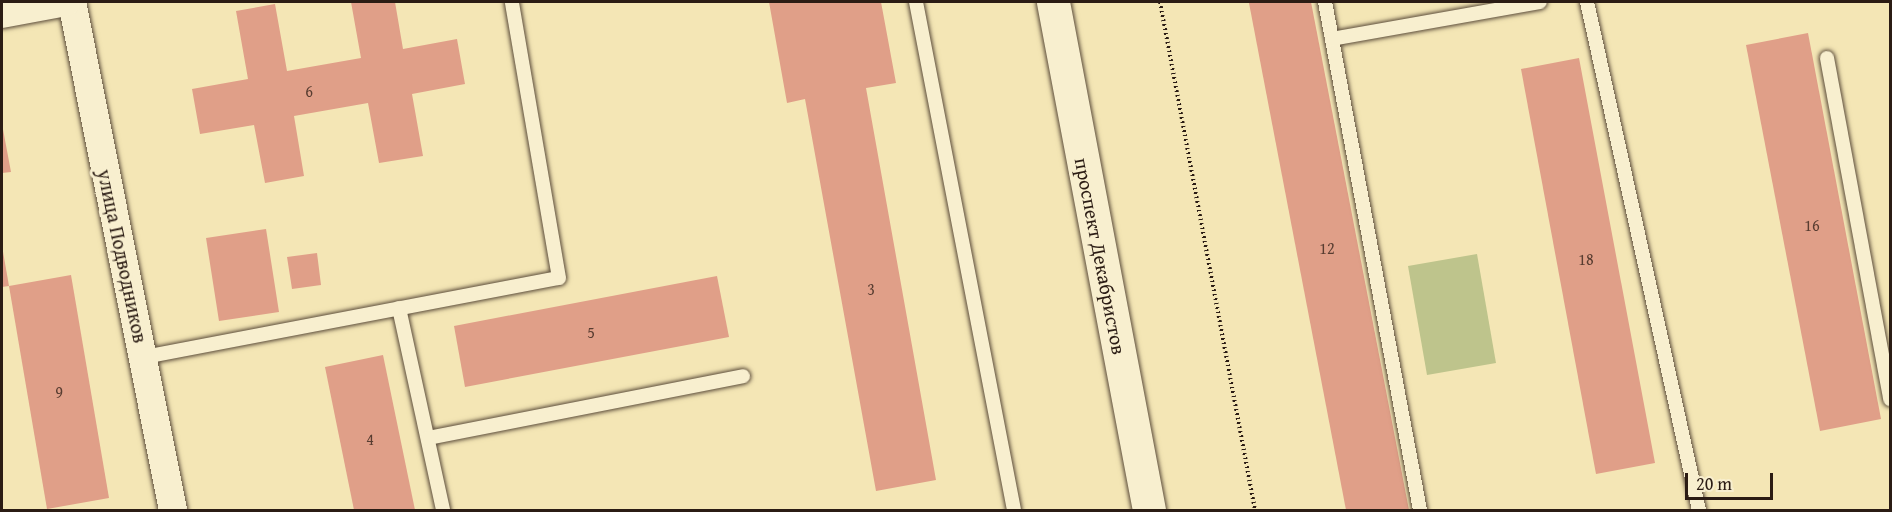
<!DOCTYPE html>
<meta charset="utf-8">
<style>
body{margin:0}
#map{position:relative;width:1892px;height:512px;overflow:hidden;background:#f4e6b5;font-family:"Gentium Book Plus",serif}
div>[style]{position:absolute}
.green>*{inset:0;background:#bec48c}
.building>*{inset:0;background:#e09f88}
.path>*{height:4px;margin-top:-2px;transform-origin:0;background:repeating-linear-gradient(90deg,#2b1c14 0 1.5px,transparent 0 4.5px)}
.roads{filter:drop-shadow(0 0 2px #5d4e3c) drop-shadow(0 0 2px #5d4e3c)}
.lane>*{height:14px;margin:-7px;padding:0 7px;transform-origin:7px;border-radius:7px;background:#f8efcf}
.street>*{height:28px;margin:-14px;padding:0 14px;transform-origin:14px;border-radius:14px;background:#f8efcf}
.secondary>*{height:33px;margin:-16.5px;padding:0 16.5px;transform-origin:16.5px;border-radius:16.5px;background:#f8efcf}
span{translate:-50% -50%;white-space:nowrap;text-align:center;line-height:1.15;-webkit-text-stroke:6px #f8efcf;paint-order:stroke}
.number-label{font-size:16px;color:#583d31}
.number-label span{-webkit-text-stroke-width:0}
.street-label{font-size:20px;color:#2b1c14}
.frame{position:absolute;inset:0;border:3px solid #2b1c14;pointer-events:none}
.scale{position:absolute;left:1685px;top:473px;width:88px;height:27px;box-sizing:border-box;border:3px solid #2b1c14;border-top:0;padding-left:8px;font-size:18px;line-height:21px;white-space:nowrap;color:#2b1c14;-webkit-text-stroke:4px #f8efcf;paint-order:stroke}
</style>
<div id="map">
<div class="green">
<div style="clip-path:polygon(1477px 254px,1496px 363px,1427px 375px,1408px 266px)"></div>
</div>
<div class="building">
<div style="clip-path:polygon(351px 2px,395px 2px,403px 49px,457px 39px,465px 84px,412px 94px,423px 156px,379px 163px,368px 103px,294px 116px,304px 176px,265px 183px,254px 125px,200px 134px,192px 89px,248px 79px,236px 11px,275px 4px,287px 71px,361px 58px)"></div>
<div style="clip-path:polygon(769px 2px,881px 2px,896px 83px,866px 88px,936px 480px,876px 491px,805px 99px,787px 103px)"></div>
<div style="clip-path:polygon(1257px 2px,1311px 2px,1409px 510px,1346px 510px,1249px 3px)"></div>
<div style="clip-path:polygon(1808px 33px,1881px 419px,1820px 431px,1746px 45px)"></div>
<div style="clip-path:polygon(1579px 58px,1655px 463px,1596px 474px,1521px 69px)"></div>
<div style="clip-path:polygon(2px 124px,11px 172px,2px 173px)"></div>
<div style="clip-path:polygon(266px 229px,279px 312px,219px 321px,206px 238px)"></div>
<div style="clip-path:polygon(2px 246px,9px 286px,2px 287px)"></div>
<div style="clip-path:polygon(317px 253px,321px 285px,292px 289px,287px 257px)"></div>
<div style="clip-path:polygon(71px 275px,109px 498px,47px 509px,9px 286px)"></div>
<div style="clip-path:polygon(717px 276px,729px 337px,465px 387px,454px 326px)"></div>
<div style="clip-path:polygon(383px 355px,415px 510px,354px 510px,325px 367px)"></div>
</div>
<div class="path">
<div style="left:1160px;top:2px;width:517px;rotate:79.41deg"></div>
</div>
<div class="roads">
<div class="lane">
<div style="left:916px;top:2px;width:517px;rotate:79.08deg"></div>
<div style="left:1325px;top:2px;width:517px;rotate:79.41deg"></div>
<div style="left:1587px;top:2px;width:520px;rotate:77.57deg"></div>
<div style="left:1332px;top:39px;width:211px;rotate:-10.1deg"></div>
<div style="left:1827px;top:58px;width:347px;rotate:79.5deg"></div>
<div style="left:399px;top:308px;width:207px;rotate:77.7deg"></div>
<div style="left:144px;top:357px;width:422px;rotate:-10.8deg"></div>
<div style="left:559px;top:278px;width:280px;rotate:-99.7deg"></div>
<div style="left:428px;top:438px;width:321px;rotate:-11.1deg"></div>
</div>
<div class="street">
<div style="left:72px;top:2px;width:518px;rotate:78.76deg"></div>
<div style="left:2px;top:14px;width:65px;rotate:-10.6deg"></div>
</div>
<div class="secondary">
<div style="left:1053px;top:2px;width:517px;rotate:79.3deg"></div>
</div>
</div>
<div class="number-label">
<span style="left:309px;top:91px">6</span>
<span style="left:1812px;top:225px">16</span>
<span style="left:1327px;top:248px">12</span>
<span style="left:1586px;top:259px">18</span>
<span style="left:871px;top:289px">3</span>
<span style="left:591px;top:332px">5</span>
<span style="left:59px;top:392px">9</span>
<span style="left:370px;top:439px">4</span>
</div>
<div class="street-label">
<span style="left:123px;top:256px;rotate:78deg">улица Подводников</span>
<span style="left:1101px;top:256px;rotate:79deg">проспект Декабристов</span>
</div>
<div class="frame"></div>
<div class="scale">20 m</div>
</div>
